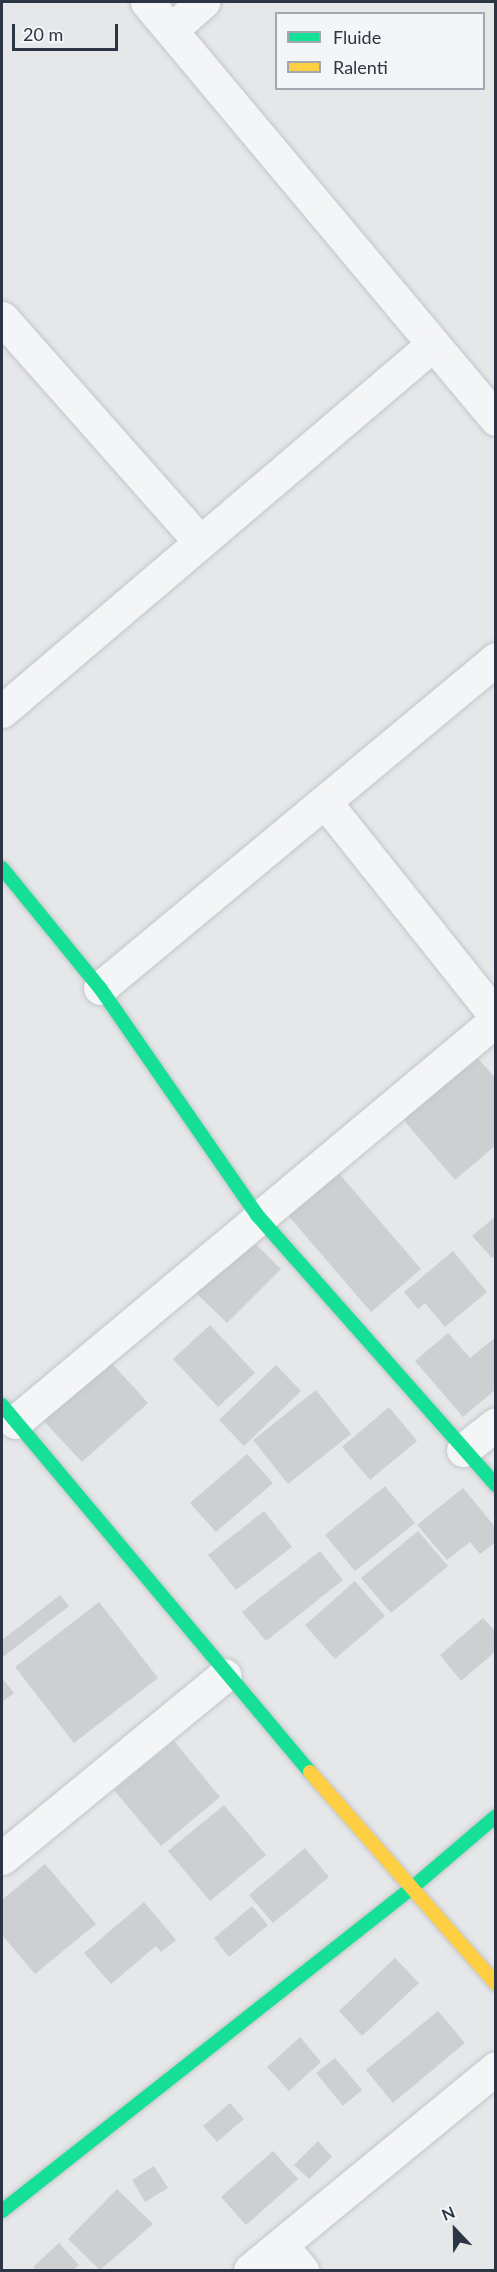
<!DOCTYPE html>
<style>
body{margin:0}
#map{position:relative;width:497px;height:2272px;overflow:hidden;background:#e5e7e9;font-family:Lato,sans-serif}
div>[style]{position:absolute}
.building>*{inset:0;background:#cdcfd1}
.roads{filter:drop-shadow(0 0 2px #c3c5c7) drop-shadow(0 0 2px #c3c5c7)}
.street>*{height:33px;margin:-16.5px;padding:0 16.5px;transform-origin:16.5px;border-radius:16.5px;background:#f4f5f6}
.fast>*{height:14px;margin:-7px;padding:0 7px;transform-origin:7px;border-radius:7px;background:#16e098}
.slow>*{height:14px;margin:-7px;padding:0 7px;transform-origin:7px;border-radius:7px;background:#ffcf43}
span{translate:-50% -50%;white-space:nowrap;text-align:center;line-height:1.15;-webkit-text-stroke:4.5px #f3f5f8;paint-order:stroke}
.frame{position:absolute;inset:0;border:3px solid #2b3543;pointer-events:none}
.legend{position:absolute;left:275px;top:12px;width:210px;height:78px;box-sizing:border-box;background:#f3f5f8;border:2px solid #a3a8b0;margin:0;padding:8px 10px;list-style:none;font-size:18px;color:#2b3543}
.legend li{display:flex;align-items:center;gap:12px;height:30px}
.legend b{width:30px;border:2px solid #a3a8b0}
.north{position:absolute;left:425px;top:2200px;width:60px;height:60px;-webkit-text-stroke:4px #f3f5f8;paint-order:stroke;rotate:338deg;font-size:16px;font-weight:700;line-height:24px;text-align:center;color:#2b3543}
.north::after{content:'';display:block;margin:auto;width:21px;height:27px;background:#2b3543;clip-path:polygon(50% 0,100% 100%,50% 72%,0 100%)}
.scale{position:absolute;left:12px;top:24px;width:106px;height:27px;box-sizing:border-box;border:3px solid #2b3543;border-top:0;padding-left:8px;font-size:18px;line-height:21px;white-space:nowrap;color:#2b3543;-webkit-text-stroke:4px #f3f5f8;paint-order:stroke}
</style>
<div id="map">
<div class="building">
<div style="clip-path:polygon(475px 1055px,496px 1079px,496px 1145px,455px 1180px,402px 1118px)"></div>
<div style="clip-path:polygon(330px 1163px,421px 1269px,371px 1312px,280px 1206px)"></div>
<div style="clip-path:polygon(496px 1216px,496px 1255px,492px 1258px,472px 1236px)"></div>
<div style="clip-path:polygon(250px 1239px,281px 1269px,227px 1323px,196px 1293px)"></div>
<div style="clip-path:polygon(453px 1251px,487px 1292px,445px 1327px,425px 1303px,418px 1309px,404px 1292px)"></div>
<div style="clip-path:polygon(210px 1325px,255px 1373px,218px 1407px,173px 1359px)"></div>
<div style="clip-path:polygon(448px 1333px,470px 1358px,496px 1337px,496px 1389px,463px 1417px,415px 1361px)"></div>
<div style="clip-path:polygon(108px 1359px,148px 1403px,82px 1462px,42px 1419px)"></div>
<div style="clip-path:polygon(276px 1365px,301px 1391px,244px 1446px,219px 1420px)"></div>
<div style="clip-path:polygon(316px 1390px,351px 1434px,288px 1484px,253px 1440px)"></div>
<div style="clip-path:polygon(389px 1407px,417px 1441px,370px 1480px,342px 1447px)"></div>
<div style="clip-path:polygon(247px 1454px,273px 1483px,216px 1532px,190px 1503px)"></div>
<div style="clip-path:polygon(385px 1486px,415px 1523px,355px 1571px,325px 1535px)"></div>
<div style="clip-path:polygon(463px 1488px,496px 1528px,496px 1542px,480px 1554px,470px 1542px,447px 1560px,417px 1525px)"></div>
<div style="clip-path:polygon(264px 1511px,292px 1547px,236px 1590px,208px 1555px)"></div>
<div style="clip-path:polygon(418px 1531px,448px 1566px,391px 1613px,361px 1578px)"></div>
<div style="clip-path:polygon(320px 1551px,343px 1580px,266px 1641px,242px 1612px)"></div>
<div style="clip-path:polygon(355px 1581px,385px 1616px,335px 1659px,305px 1625px)"></div>
<div style="clip-path:polygon(60px 1595px,69px 1606px,3px 1657px,2px 1640px)"></div>
<div style="clip-path:polygon(99px 1602px,158px 1678px,74px 1743px,15px 1667px)"></div>
<div style="clip-path:polygon(483px 1618px,496px 1632px,496px 1651px,461px 1681px,440px 1655px)"></div>
<div style="clip-path:polygon(2px 1678px,14px 1693px,2px 1702px)"></div>
<div style="clip-path:polygon(174px 1741px,220px 1797px,161px 1846px,114px 1790px)"></div>
<div style="clip-path:polygon(224px 1805px,266px 1855px,210px 1901px,168px 1851px)"></div>
<div style="clip-path:polygon(305px 1848px,329px 1877px,273px 1923px,249px 1895px)"></div>
<div style="clip-path:polygon(45px 1864px,96px 1924px,35px 1974px,2px 1935px,2px 1900px)"></div>
<div style="clip-path:polygon(144px 1902px,176px 1940px,161px 1952px,156px 1946px,111px 1984px,84px 1953px)"></div>
<div style="clip-path:polygon(252px 1906px,268px 1925px,229px 1957px,214px 1938px)"></div>
<div style="clip-path:polygon(395px 1958px,419px 1983px,362px 2036px,339px 2011px)"></div>
<div style="clip-path:polygon(438px 2011px,465px 2043px,393px 2103px,366px 2070px)"></div>
<div style="clip-path:polygon(300px 2037px,321px 2062px,289px 2091px,267px 2067px)"></div>
<div style="clip-path:polygon(335px 2058px,362px 2090px,343px 2106px,316px 2073px)"></div>
<div style="clip-path:polygon(230px 2103px,244px 2119px,217px 2142px,203px 2126px)"></div>
<div style="clip-path:polygon(318px 2141px,332px 2157px,309px 2179px,294px 2165px)"></div>
<div style="clip-path:polygon(273px 2151px,298px 2179px,246px 2225px,221px 2197px)"></div>
<div style="clip-path:polygon(154px 2166px,168px 2188px,145px 2202px,132px 2180px)"></div>
<div style="clip-path:polygon(117px 2189px,153px 2224px,100px 2270px,68px 2239px)"></div>
<div style="clip-path:polygon(59px 2243px,79px 2265px,73px 2270px,37px 2270px,33px 2267px)"></div>
</div>
<div class="roads">
<div class="street">
<div style="left:147px;top:2px;width:544px;rotate:50.07deg"></div>
<div style="left:171px;top:30px;width:43px;rotate:-41.2deg"></div>
<div style="left:2px;top:318px;width:299px;rotate:48.5deg"></div>
<div style="left:2px;top:711px;width:563px;rotate:-40.39deg"></div>
<div style="left:325px;top:802px;width:274px;rotate:51.4deg"></div>
<div style="left:100px;top:988px;width:515px;rotate:-39.72deg"></div>
<div style="left:15px;top:1422px;width:627px;rotate:-39.89deg"></div>
<div style="left:463px;top:1450px;width:42px;rotate:-38.2deg"></div>
<div style="left:2px;top:1858px;width:288px;rotate:-39.4deg"></div>
<div style="left:281px;top:2245px;width:33px;rotate:50deg"></div>
<div style="left:250px;top:2270px;width:318px;rotate:-39.4deg"></div>
</div>
<div class="fast">
<div style="left:2px;top:868px;width:155px;rotate:50.8deg"></div>
<div style="left:100px;top:988px;width:276px;rotate:55.3deg"></div>
<div style="left:257px;top:1215px;width:361px;rotate:48.5deg"></div>
<div style="left:2px;top:1405px;width:479px;rotate:50deg"></div>
<div style="left:2px;top:2211px;width:523px;rotate:-38.25deg"></div>
<div style="left:413px;top:1887px;width:109px;rotate:-40.5deg"></div>
</div>
<div class="slow">
<div style="left:310px;top:1772px;width:282px;rotate:48.7deg"></div>
</div>
</div>
<div class="frame"></div>
<ul class="legend">
<li><b style="height:8px;background:#16e098"></b>Fluide</li>
<li><b style="height:8px;background:#ffcf43"></b>Ralenti</li>
</ul>
<div class="north">N</div>
<div class="scale">20 m</div>
</div>
